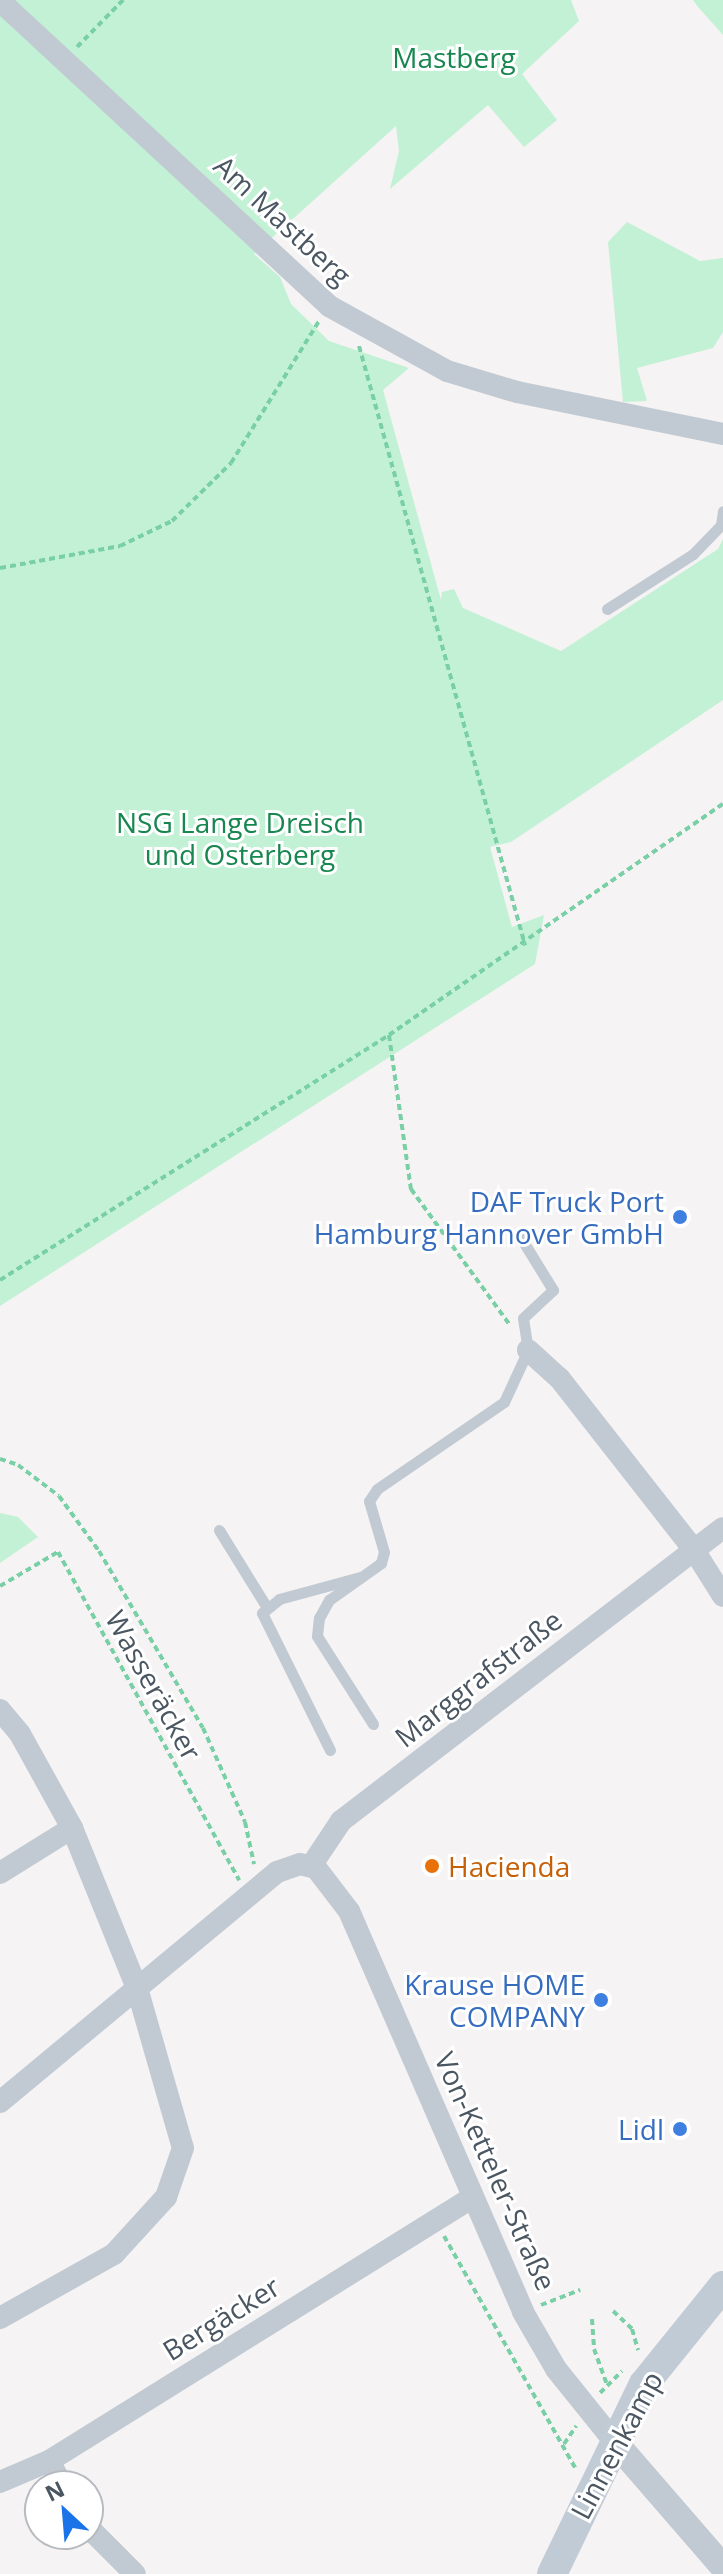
<!DOCTYPE html>
<meta charset="utf-8">
<style>
body{margin:0}
#map{position:relative;width:723px;height:2574px;overflow:hidden;background:#f5f3f3;font-family:"Open Sans",sans-serif}
div>[style]{position:absolute}
.green>*{inset:0;background:#c3f1d5}
.path>*{height:4px;margin-top:-2px;transform-origin:0;background:repeating-linear-gradient(90deg,#7ad0a6 0 6px,transparent 0 10px)}
.service>*{height:11px;margin:-5.5px;padding:0 5.5px;transform-origin:5.5px;border-radius:5.5px;background:#c1cad2}
.minor>*{height:22px;margin:-11px;padding:0 11px;transform-origin:11px;border-radius:11px;background:#c1cad2}
.tertiary>*{height:26px;margin:-13px;padding:0 13px;transform-origin:13px;border-radius:13px;background:#c1cad2}
.secondary>*{height:30px;margin:-15px;padding:0 15px;transform-origin:15px;border-radius:15px;background:#c1cbd6}
.dots>*{width:22px;height:22px;translate:-50% -50%;box-sizing:border-box;border:4px solid #fff;border-radius:50%}
span{translate:-50% -50%;white-space:nowrap;text-align:center;line-height:1.15;-webkit-text-stroke:6px #fff;paint-order:stroke}
.park-label{font-size:28px;color:#17864f}
.street-label{font-size:28px;color:#4a5661}
.shop-label{font-size:28px;color:#366cbe}
.right{translate:-100% -50%;text-align:right}
.food-label{font-size:28px;color:#c56008}
.left{translate:0 -50%;text-align:left}
.north{position:absolute;left:24px;top:2470px;width:80px;height:80px;box-sizing:border-box;background:#fff;border:2px solid #b7bbc0;border-radius:50%;rotate:334deg;font-size:22px;font-weight:700;line-height:32px;text-align:center;color:#4a5661}
.north::after{content:'';display:block;margin:auto;width:28px;height:36px;background:#1a73e8;clip-path:polygon(50% 0,100% 100%,50% 72%,0 100%)}
</style>
<div id="map">
<div class="green">
<div style="clip-path:polygon(0 0,571px 0,579px 21px,522px 74px,557px 120px,524px 147px,488px 105px,390px 189px,399px 151px,396px 126px,254px 254px,280px 277px,291px 304px,329px 341px,409px 368px,383px 390px,441px 600px,442px 592px,454px 589px,463px 608px,561px 651px,718px 549px,723px 539px,723px 700px,511px 842px,490px 847px,512px 927px,544px 915px,535px 964px,0 1306px)"></div>
<div style="clip-path:polygon(693px 0,723px 0,723px 35px,698px 7px)"></div>
<div style="clip-path:polygon(627px 222px,700px 261px,723px 258px,723px 332px,713px 348px,637px 368px,647px 401px,623px 402px,608px 242px)"></div>
<div style="clip-path:polygon(0 1513px,18px 1517px,38px 1537px,0 1563px)"></div>
</div>
<div class="path">
<div style="left:77px;top:47px;width:66px;rotate:-45.6deg"></div>
<div style="left:359px;top:346px;width:622px;rotate:74.51deg"></div>
<div style="left:0;top:568px;width:122px;rotate:-10.4deg"></div>
<div style="left:120px;top:546px;width:58px;rotate:-25.7deg"></div>
<div style="left:172px;top:521px;width:83px;rotate:-44.5deg"></div>
<div style="left:231px;top:463px;width:167px;rotate:-58.2deg"></div>
<div style="left:389px;top:1035px;width:156px;rotate:81.9deg"></div>
<div style="left:411px;top:1189px;width:167px;rotate:54deg"></div>
<div style="left:0;top:1280px;width:460px;rotate:-32.2deg"></div>
<div style="left:389px;top:1035px;width:406px;rotate:-34.7deg"></div>
<div style="left:0;top:1459px;width:19px;rotate:18deg"></div>
<div style="left:18px;top:1465px;width:51px;rotate:37.1deg"></div>
<div style="left:59px;top:1496px;width:68px;rotate:54deg"></div>
<div style="left:99px;top:1551px;width:205px;rotate:59.6deg"></div>
<div style="left:203px;top:1728px;width:103px;rotate:65.9deg"></div>
<div style="left:245px;top:1822px;width:43px;rotate:77.9deg"></div>
<div style="left:0;top:1586px;width:67px;rotate:-30.4deg"></div>
<div style="left:58px;top:1552px;width:375px;rotate:61.1deg"></div>
<div style="left:444px;top:2236px;width:268px;rotate:60.5deg"></div>
<div style="left:541px;top:2305px;width:42px;rotate:-21deg"></div>
<div style="left:613px;top:2311px;width:26px;rotate:43deg"></div>
<div style="left:632px;top:2329px;width:22px;rotate:74deg"></div>
<div style="left:592px;top:2319px;width:30px;rotate:86deg"></div>
<div style="left:594px;top:2349px;width:37px;rotate:70deg"></div>
<div style="left:600px;top:2393px;width:31px;rotate:-45deg"></div>
<div style="left:564px;top:2444px;width:22px;rotate:-56deg"></div>
</div>
<div class="service">
<div style="left:607px;top:609px;width:102px;rotate:-32.6deg"></div>
<div style="left:693px;top:554px;width:40px;rotate:-46deg"></div>
<div style="left:721px;top:525px;width:14px;rotate:-82deg"></div>
<div style="left:219px;top:1530px;width:89px;rotate:58.3deg"></div>
<div style="left:373px;top:1724px;width:104px;rotate:-122.5deg"></div>
<div style="left:317px;top:1636px;width:18px;rotate:-84deg"></div>
<div style="left:319px;top:1618px;width:21px;rotate:-61deg"></div>
<div style="left:329px;top:1600px;width:64px;rotate:-35.4deg"></div>
<div style="left:381px;top:1563px;width:11px;rotate:-75deg"></div>
<div style="left:384px;top:1552px;width:53px;rotate:-106.4deg"></div>
<div style="left:369px;top:1501px;width:14px;rotate:-56deg"></div>
<div style="left:377px;top:1489px;width:154px;rotate:-34.4deg"></div>
<div style="left:504px;top:1402px;width:57px;rotate:-65.2deg"></div>
<div style="left:528px;top:1350px;width:32px;rotate:-99deg"></div>
<div style="left:523px;top:1318px;width:41px;rotate:-43deg"></div>
<div style="left:553px;top:1290px;width:61px;rotate:-121.6deg"></div>
<div style="left:330px;top:1750px;width:153px;rotate:-116.4deg"></div>
<div style="left:262px;top:1613px;width:22px;rotate:-39deg"></div>
<div style="left:279px;top:1599px;width:84px;rotate:-15.2deg"></div>
</div>
<div class="minor">
<div style="left:0;top:1px;width:449px;rotate:42.8deg"></div>
<div style="left:329px;top:306px;width:135px;rotate:28.8deg"></div>
<div style="left:447px;top:371px;width:73px;rotate:16.7deg"></div>
<div style="left:517px;top:392px;width:210px;rotate:11.5deg"></div>
<div style="left:528px;top:1350px;width:43px;rotate:42.2deg"></div>
<div style="left:560px;top:1379px;width:217px;rotate:51.9deg"></div>
<div style="left:694px;top:1550px;width:54px;rotate:57.8deg"></div>
<div style="left:0;top:1710px;width:31px;rotate:50deg"></div>
<div style="left:20px;top:1734px;width:107px;rotate:61deg"></div>
<div style="left:72px;top:1828px;width:173px;rotate:67.9deg"></div>
<div style="left:137px;top:1988px;width:166px;rotate:74deg"></div>
<div style="left:183px;top:2148px;width:52px;rotate:109.1deg"></div>
<div style="left:166px;top:2197px;width:77px;rotate:132.4deg"></div>
<div style="left:114px;top:2254px;width:131px;rotate:150.7deg"></div>
<div style="left:311px;top:1866px;width:54px;rotate:-56.3deg"></div>
<div style="left:341px;top:1821px;width:481px;rotate:-37.5deg"></div>
<div style="left:0;top:1873px;width:85px;rotate:-32deg"></div>
<div style="left:0;top:2102px;width:360px;rotate:-39.7deg"></div>
<div style="left:277px;top:1872px;width:24px;rotate:-19deg"></div>
<div style="left:300px;top:1864px;width:16px;rotate:14deg"></div>
<div style="left:316px;top:1868px;width:54px;rotate:52.5deg"></div>
<div style="left:349px;top:1911px;width:437px;rotate:66.5deg"></div>
<div style="left:523px;top:2312px;width:66px;rotate:59.9deg"></div>
<div style="left:556px;top:2369px;width:91px;rotate:51.2deg"></div>
<div style="left:49px;top:2461px;width:29px;rotate:61deg"></div>
<div style="left:0;top:2482px;width:53px;rotate:-23.2deg"></div>
<div style="left:49px;top:2461px;width:496px;rotate:-31.9deg"></div>
<div style="left:88px;top:2527px;width:66px;rotate:45deg"></div>
</div>
<div class="tertiary">
<div style="left:613px;top:2440px;width:168px;rotate:49.1deg"></div>
</div>
<div class="secondary">
<div style="left:552px;top:2574px;width:211px;rotate:-64.2deg"></div>
<div style="left:644px;top:2384px;width:126px;rotate:-51.1deg"></div>
</div>
<div class="dots">
<div style="left:680px;top:1217px;background:#3f7fe0"></div>
<div style="left:432px;top:1866px;background:#e8710a"></div>
<div style="left:601px;top:2000px;background:#3f7fe0"></div>
<div style="left:680px;top:2129px;background:#3f7fe0"></div>
</div>
<div class="park-label">
<span style="left:454px;top:57px">Mastberg</span>
<span style="left:240px;top:838px">NSG Lange Dreisch<br>und Osterberg</span>
</div>
<div class="street-label">
<span style="left:283px;top:220px;rotate:43deg">Am Mastberg</span>
<span style="left:478px;top:1678px;rotate:-38deg">Marggrafstraße</span>
<span style="left:154px;top:1685px;rotate:61deg">Wasseräcker</span>
<span style="left:496px;top:2171px;rotate:66deg">Von-Ketteler-Straße</span>
<span style="left:221px;top:2318px;rotate:-32deg">Bergäcker</span>
<span style="left:616px;top:2445px;rotate:-62deg">Linnenkamp</span>
</div>
<div class="shop-label">
<span class="right" style="left:664px;top:1217px">DAF Truck Port<br>Hamburg Hannover GmbH</span>
<span class="right" style="left:585px;top:2000px">Krause HOME<br>COMPANY</span>
<span class="right" style="left:664px;top:2129px">Lidl</span>
</div>
<div class="food-label">
<span class="left" style="left:448px;top:1866px">Hacienda</span>
</div>
<div class="north">N</div>
</div>
